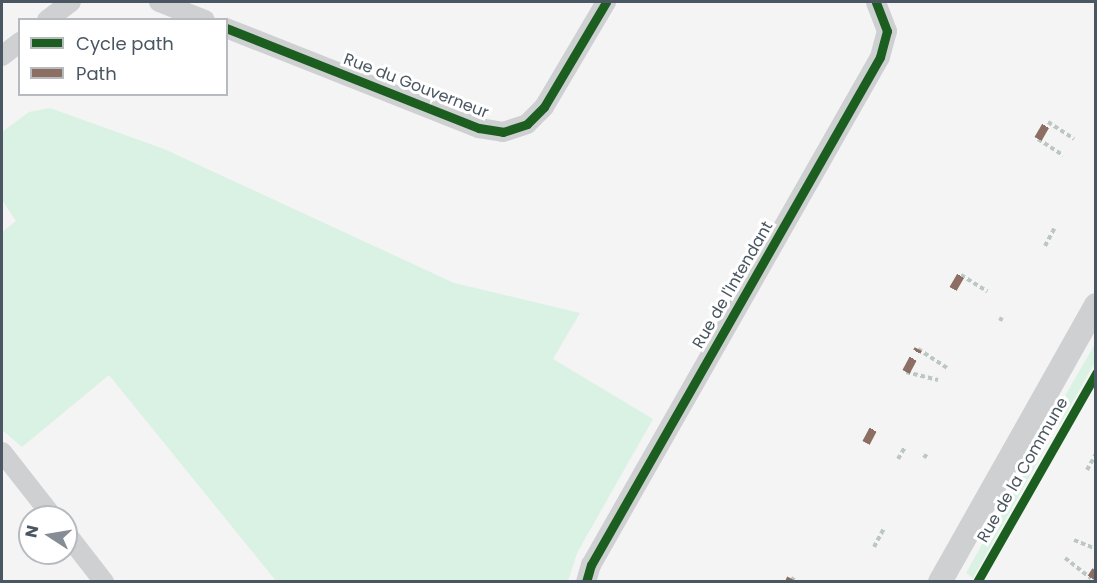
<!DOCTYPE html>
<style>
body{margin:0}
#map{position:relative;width:1097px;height:583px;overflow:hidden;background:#f4f4f4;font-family:Poppins,sans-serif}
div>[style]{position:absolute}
.green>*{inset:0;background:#d9f2e3}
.path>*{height:4px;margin-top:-2px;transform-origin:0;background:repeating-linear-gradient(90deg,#bcc7c4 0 4.5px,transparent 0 7.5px)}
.minor>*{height:20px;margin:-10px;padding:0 10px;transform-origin:10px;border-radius:10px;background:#ced0d2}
.tertiary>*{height:24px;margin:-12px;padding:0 12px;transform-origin:12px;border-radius:12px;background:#ced0d2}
.quiet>*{height:8px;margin-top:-4px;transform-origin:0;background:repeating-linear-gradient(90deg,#8d6e63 0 15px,transparent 0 23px)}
.cycleway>*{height:9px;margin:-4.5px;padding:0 4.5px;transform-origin:4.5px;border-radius:4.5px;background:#1b5e20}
span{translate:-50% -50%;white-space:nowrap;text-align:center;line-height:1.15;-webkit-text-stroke:6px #fff;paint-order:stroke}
.street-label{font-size:16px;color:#4a5661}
.frame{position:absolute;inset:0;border:3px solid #4a5661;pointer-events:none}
.legend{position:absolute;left:18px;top:18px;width:210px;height:78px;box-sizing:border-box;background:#fff;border:2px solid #b7bbc0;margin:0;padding:8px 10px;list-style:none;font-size:18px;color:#4a5661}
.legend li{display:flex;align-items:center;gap:12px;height:30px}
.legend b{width:30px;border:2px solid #b7bbc0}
.north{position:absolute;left:18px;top:505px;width:60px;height:60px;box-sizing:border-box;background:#fff;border:2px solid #b7bbc0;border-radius:50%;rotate:282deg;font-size:16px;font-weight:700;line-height:24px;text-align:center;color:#4a5661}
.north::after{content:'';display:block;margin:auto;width:21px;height:27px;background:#868d94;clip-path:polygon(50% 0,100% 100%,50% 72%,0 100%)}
</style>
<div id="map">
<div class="green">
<div style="clip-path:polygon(50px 108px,164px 149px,454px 283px,580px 313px,553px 359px,653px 419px,577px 553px,568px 581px,276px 581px,109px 375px,22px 447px,2px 430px,2px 232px,16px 221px,2px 200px,2px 132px,29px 112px)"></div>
<div style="clip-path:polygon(1095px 344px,1095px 362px,1060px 425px,1051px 420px)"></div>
<div style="clip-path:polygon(1038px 445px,1045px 449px,973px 578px,966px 573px)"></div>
</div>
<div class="path">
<div style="left:1048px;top:122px;width:31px;rotate:33deg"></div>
<div style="left:1038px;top:139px;width:30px;rotate:33deg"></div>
<div style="left:1045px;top:246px;width:21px;rotate:-62deg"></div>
<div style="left:961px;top:275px;width:31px;rotate:32deg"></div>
<div style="left:1000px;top:321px;width:4px;rotate:-63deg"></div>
<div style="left:918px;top:349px;width:35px;rotate:33deg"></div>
<div style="left:906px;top:372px;width:33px;rotate:14deg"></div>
<div style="left:924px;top:458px;width:7px;rotate:-56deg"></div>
<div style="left:898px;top:459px;width:14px;rotate:-60deg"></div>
<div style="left:1087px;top:470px;width:18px;rotate:-61deg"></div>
<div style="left:1074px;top:540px;width:24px;rotate:22deg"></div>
<div style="left:874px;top:547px;width:21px;rotate:-62deg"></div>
<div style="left:1065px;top:558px;width:33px;rotate:38deg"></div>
<div style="left:791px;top:578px;width:7px;rotate:34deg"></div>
</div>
<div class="minor">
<div style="left:159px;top:2px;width:49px;rotate:21.4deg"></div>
<div style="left:47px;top:20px;width:30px;rotate:-37deg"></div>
<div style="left:226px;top:28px;width:272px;rotate:21.6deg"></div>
<div style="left:479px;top:128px;width:24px;rotate:9deg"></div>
<div style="left:503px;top:132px;width:25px;rotate:-18deg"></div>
<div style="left:527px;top:124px;width:24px;rotate:-45deg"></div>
<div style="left:544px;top:107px;width:122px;rotate:-59.4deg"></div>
<div style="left:2px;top:56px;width:23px;rotate:-38deg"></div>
<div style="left:2px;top:452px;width:83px;rotate:51.9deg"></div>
<div style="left:66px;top:533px;width:62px;rotate:52.2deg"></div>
<div style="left:586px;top:582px;width:18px;rotate:-74deg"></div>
<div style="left:591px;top:565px;width:584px;rotate:-60.36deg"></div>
<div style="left:880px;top:57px;width:27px;rotate:-75deg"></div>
<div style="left:887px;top:31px;width:31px;rotate:-111deg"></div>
</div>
<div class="tertiary">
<div style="left:940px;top:582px;width:318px;rotate:-60.6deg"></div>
</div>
<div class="quiet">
<div style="left:1038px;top:139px;width:20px;rotate:-60deg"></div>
<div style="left:953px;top:289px;width:16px;rotate:-60deg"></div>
<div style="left:906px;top:372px;width:26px;rotate:-62deg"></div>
<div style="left:866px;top:443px;width:19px;rotate:-62deg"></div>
<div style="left:1091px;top:578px;width:9px;rotate:-58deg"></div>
<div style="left:789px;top:582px;width:4px;rotate:-63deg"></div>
</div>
<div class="cycleway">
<div style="left:226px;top:28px;width:272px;rotate:21.6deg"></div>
<div style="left:479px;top:128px;width:24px;rotate:9deg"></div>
<div style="left:503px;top:132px;width:25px;rotate:-18deg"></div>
<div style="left:527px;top:124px;width:24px;rotate:-45deg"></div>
<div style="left:544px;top:107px;width:122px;rotate:-59.4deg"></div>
<div style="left:586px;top:582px;width:18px;rotate:-74deg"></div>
<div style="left:591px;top:565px;width:584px;rotate:-60.36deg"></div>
<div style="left:880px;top:57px;width:27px;rotate:-75deg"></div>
<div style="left:887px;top:31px;width:31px;rotate:-111deg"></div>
<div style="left:977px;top:582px;width:241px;rotate:-60.3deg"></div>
</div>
<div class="street-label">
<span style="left:416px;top:86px;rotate:21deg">Rue du Gouverneur</span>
<span style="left:733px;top:285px;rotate:-60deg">Rue de l'Intendant</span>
<span style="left:1023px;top:470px;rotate:-60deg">Rue de la Commune</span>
</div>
<div class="frame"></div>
<ul class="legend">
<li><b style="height:8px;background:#1b5e20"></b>Cycle path</li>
<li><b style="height:8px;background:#8d6e63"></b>Path</li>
</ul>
<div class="north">N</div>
</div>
